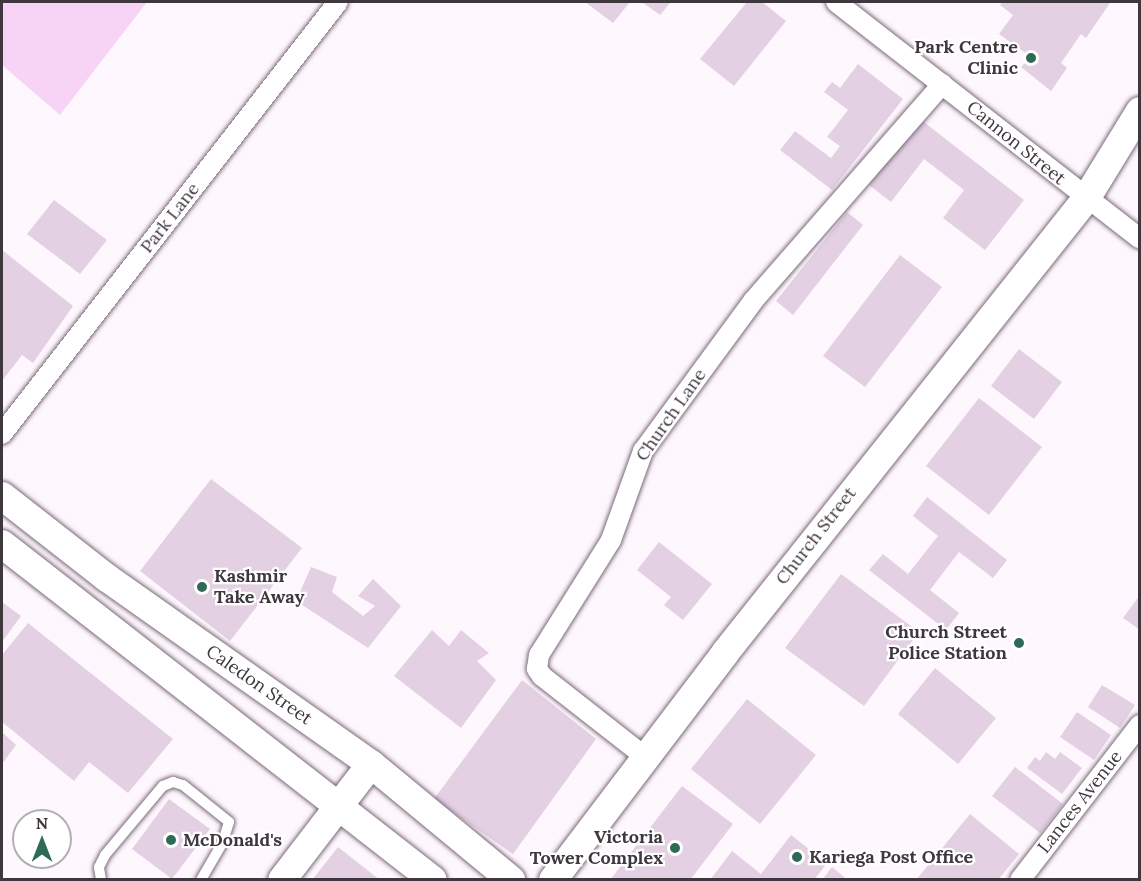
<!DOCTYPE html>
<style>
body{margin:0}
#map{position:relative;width:1141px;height:881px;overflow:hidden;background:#fff7fe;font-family:Lora,serif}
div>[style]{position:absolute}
.green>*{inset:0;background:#f7d4f5}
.building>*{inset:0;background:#e3d0e3}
.roads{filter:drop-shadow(0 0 2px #7b6a7a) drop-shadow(0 0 2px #7b6a7a)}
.lane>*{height:10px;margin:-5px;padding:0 5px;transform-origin:5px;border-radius:5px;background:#fff}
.street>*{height:20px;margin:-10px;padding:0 10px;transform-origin:10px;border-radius:10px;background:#fff}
.secondary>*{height:28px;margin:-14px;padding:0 14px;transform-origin:14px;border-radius:14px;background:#fff}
.dots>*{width:16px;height:16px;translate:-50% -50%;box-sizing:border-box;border:3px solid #fff;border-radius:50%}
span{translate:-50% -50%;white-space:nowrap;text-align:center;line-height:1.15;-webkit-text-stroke:4.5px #fff;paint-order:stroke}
.poi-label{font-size:18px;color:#3e373e;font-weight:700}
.right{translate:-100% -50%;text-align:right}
.left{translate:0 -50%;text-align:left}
.street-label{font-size:18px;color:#3e373e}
.frame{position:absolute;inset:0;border:3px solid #3e373e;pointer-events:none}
.north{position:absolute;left:12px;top:809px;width:60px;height:60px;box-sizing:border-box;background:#fff;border:2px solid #b2afb2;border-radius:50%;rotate:0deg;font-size:16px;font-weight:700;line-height:24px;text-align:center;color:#3e373e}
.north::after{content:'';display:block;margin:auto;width:21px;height:27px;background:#2e6a55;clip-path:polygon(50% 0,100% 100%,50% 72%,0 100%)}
</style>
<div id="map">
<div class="green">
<div style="clip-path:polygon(2px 2px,147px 2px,60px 115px,2px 65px)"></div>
</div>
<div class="building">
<div style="clip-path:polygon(585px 2px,630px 2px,613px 23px)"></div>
<div style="clip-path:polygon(642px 2px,671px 2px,660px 15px)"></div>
<div style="clip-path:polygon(747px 2px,762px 2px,786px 21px,734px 86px,700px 59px)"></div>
<div style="clip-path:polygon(1002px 2px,1108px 2px,1110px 3px,1086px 38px,1081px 34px,1061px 63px,1067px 68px,1051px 91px,1021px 67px,1031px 57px,999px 34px,1013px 15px,1000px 5px)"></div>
<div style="clip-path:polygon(858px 64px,903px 99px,832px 190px,780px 150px,795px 131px,831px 158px,840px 146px,827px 137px,848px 110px,824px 92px,832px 82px,840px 88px)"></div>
<div style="clip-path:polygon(920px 119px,1024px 200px,985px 250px,943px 218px,964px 190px,924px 159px,891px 202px,869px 185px)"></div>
<div style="clip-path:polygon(54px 200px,107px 240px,80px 274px,27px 234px)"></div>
<div style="clip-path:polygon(847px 212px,863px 225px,793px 315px,776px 301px)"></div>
<div style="clip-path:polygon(2px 250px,73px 306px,33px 363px,22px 355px,2px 381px)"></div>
<div style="clip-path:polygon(900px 255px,942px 287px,865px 387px,823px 356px)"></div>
<div style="clip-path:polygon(1019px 349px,1062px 382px,1034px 419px,991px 386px)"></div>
<div style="clip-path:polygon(979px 398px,1042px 447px,989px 515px,926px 466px)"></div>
<div style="clip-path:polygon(211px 479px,302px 548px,230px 641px,140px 571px)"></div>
<div style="clip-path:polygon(927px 497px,1007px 560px,993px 578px,959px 552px,930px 590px,959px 613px,946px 630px,869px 570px,883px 554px,908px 574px,938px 536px,913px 516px)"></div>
<div style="clip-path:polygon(659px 542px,712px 584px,683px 620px,664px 605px,671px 597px,637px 570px)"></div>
<div style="clip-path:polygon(311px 567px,337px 577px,332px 592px,363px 616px,375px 606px,358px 596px,373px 579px,401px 606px,368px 648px,296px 601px)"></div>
<div style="clip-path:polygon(841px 574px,919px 632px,864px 706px,785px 648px)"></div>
<div style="clip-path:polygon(1140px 595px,1140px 630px,1123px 618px)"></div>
<div style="clip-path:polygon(2px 602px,21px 616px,2px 642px)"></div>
<div style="clip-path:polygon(28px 623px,173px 739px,128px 793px,89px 762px,74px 781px,2px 722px,2px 655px)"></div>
<div style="clip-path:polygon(432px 630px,449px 646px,461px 630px,489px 653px,477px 661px,496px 680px,461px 728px,394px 676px)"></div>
<div style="clip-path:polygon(935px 668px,996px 718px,958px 764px,898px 714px)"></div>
<div style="clip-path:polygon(522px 680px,596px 739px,513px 854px,434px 799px)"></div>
<div style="clip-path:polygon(1102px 685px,1135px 705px,1120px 728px,1088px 707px)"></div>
<div style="clip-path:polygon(747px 699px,816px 755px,760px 824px,691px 769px)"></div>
<div style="clip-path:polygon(1077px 712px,1111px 735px,1094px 760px,1060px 737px)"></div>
<div style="clip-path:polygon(2px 732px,16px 745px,2px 764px)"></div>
<div style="clip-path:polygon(1046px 752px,1055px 759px,1060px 752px,1082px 768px,1062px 794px,1027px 768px,1035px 757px,1040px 761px)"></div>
<div style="clip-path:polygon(1015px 767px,1063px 804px,1040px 833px,992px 796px)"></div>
<div style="clip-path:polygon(682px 786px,733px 824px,690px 880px,610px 880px)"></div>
<div style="clip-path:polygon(169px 799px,210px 829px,172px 879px,132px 849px)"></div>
<div style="clip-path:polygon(970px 814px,1019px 854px,998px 880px,916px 880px)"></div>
<div style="clip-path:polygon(791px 835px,827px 863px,814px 880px,710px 880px,732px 851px,761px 874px)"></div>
<div style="clip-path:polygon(338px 847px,380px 880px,312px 880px)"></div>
<div style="clip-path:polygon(832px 867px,848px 880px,822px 880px)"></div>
</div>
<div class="roads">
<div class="lane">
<div style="left:101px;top:880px;width:13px;rotate:-99deg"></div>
<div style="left:99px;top:867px;width:13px;rotate:-63deg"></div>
<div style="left:105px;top:855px;width:90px;rotate:-50deg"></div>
<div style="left:163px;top:786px;width:11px;rotate:-22deg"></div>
<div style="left:173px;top:782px;width:10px;rotate:17deg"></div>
<div style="left:183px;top:785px;width:59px;rotate:38.8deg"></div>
<div style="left:229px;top:822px;width:21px;rotate:107deg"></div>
<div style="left:223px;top:842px;width:44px;rotate:120.1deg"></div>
</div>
<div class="street">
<div style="left:836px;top:2px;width:385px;rotate:37.9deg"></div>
<div style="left:2px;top:434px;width:547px;rotate:-52.13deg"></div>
<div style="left:644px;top:756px;width:130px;rotate:-141.9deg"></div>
<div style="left:542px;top:676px;width:9px;rotate:-126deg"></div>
<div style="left:537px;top:669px;width:14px;rotate:-82deg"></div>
<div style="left:539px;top:655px;width:136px;rotate:-57.9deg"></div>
<div style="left:611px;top:540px;width:95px;rotate:-70.2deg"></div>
<div style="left:643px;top:451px;width:186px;rotate:-53.7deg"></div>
<div style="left:753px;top:301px;width:288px;rotate:-48.9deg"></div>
<div style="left:1020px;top:880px;width:196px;rotate:-52.3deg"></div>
</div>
<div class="secondary">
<div style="left:2px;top:496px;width:133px;rotate:38deg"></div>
<div style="left:107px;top:578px;width:323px;rotate:35.2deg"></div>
<div style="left:371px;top:764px;width:182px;rotate:39.6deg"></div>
<div style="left:2px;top:544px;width:546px;rotate:37.94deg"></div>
<div style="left:282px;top:880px;width:146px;rotate:-52.5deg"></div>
<div style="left:553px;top:880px;width:285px;rotate:-52.8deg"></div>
<div style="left:725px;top:653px;width:580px;rotate:-51.51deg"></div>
<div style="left:1086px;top:199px;width:103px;rotate:-58.5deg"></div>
</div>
</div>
<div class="dots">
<div style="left:1031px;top:58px;background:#2e6a55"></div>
<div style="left:202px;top:587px;background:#2e6a55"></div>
<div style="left:1019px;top:643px;background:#2e6a55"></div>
<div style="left:171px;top:840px;background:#2e6a55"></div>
<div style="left:675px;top:848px;background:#2e6a55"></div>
<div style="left:797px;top:857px;background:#2e6a55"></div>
</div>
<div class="poi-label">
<span class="right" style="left:1018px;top:58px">Park Centre<br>Clinic</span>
<span class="left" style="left:214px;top:587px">Kashmir<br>Take Away</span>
<span class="right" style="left:1007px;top:643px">Church Street<br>Police Station</span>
<span class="right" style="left:663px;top:848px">Victoria<br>Tower Complex</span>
<span class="left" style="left:183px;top:840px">McDonald's</span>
<span class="left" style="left:809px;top:857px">Kariega Post Office</span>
</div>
<div class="street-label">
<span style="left:1016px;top:143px;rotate:39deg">Cannon Street</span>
<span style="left:170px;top:218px;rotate:-52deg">Park Lane</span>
<span style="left:671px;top:415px;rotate:-55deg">Church Lane</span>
<span style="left:816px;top:536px;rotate:-52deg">Church Street</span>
<span style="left:259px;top:685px;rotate:35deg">Caledon Street</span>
<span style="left:1080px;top:802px;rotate:-52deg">Lances Avenue</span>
</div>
<div class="frame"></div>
<div class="north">N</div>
</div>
